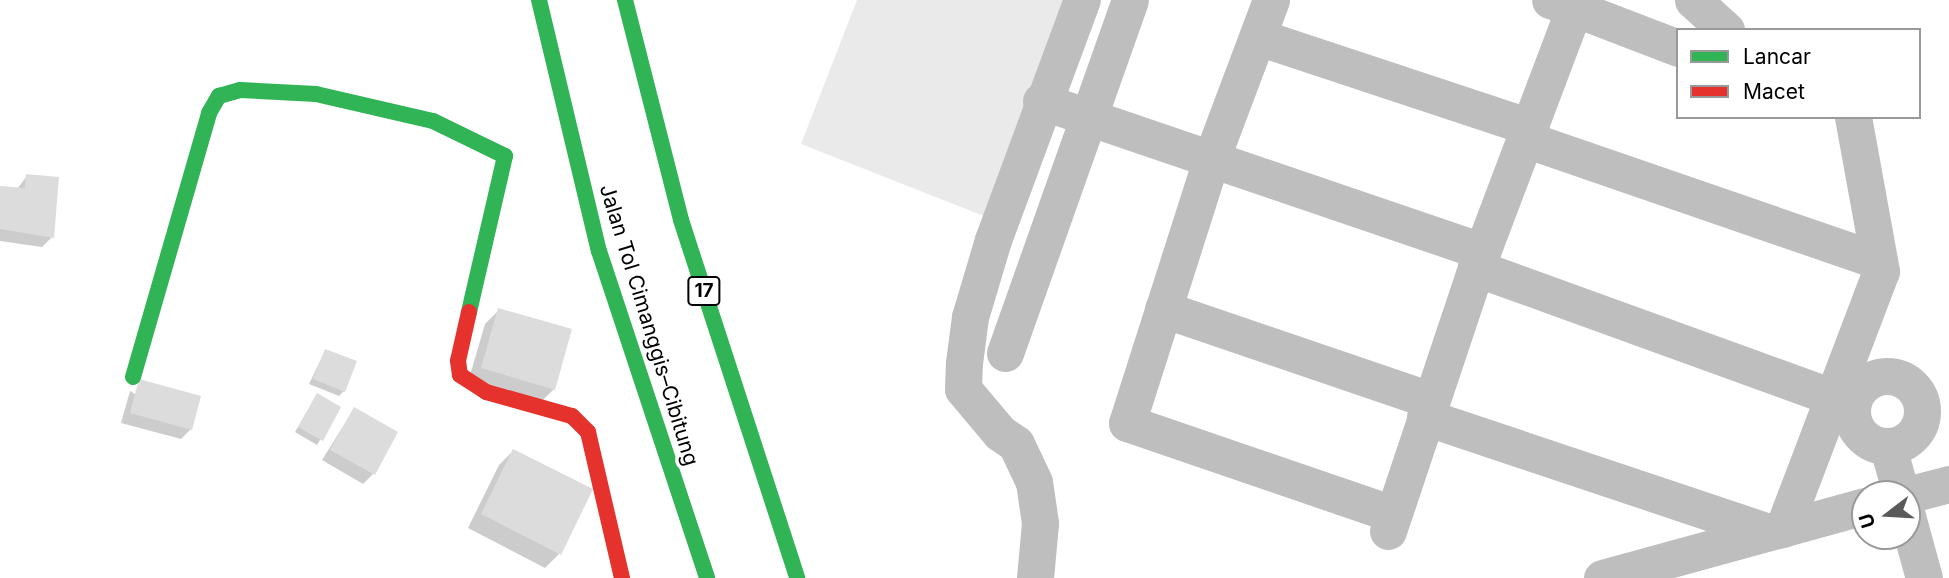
<!DOCTYPE html>
<meta charset="utf-8">
<style>
body{margin:0}
#map{position:relative;width:1949px;height:578px;overflow:hidden;background:#fff;font-family:Inter,sans-serif}
div>[style]{position:absolute}
.green>*{inset:0;background:#eaeaea}
.shadow>*{inset:0;background:#0003}
.building>*{inset:0;background:#dcdcdc}
.street>*{height:37px;margin:-18.5px;padding:0 18.5px;transform-origin:18.5px;border-radius:18.5px;background:#bebebe}
.street>.ring{margin:-18.5px;padding:0;box-sizing:content-box;background:none;border:37px solid #bebebe;border-radius:50%}
.fast>*{height:16px;margin:-8px;padding:0 8px;transform-origin:8px;border-radius:8px;background:#30b455}
.jam>*{height:16px;margin:-8px;padding:0 8px;transform-origin:8px;border-radius:8px;background:#e5322d}
span{translate:-50% -50%;white-space:nowrap;text-align:center;line-height:1.15;-webkit-text-stroke:7px #fff;paint-order:stroke}
.shield-label span{padding:2px 5px;background:#fff;border:2px solid;border-radius:5px;-webkit-text-stroke-width:0}
.shield-label{font-size:19px;color:#000;font-weight:700}
.street-label{font-size:21px;color:#000}
.legend{position:absolute;left:1676px;top:28px;width:245px;height:91px;box-sizing:border-box;background:#fff;border:2px solid #999;margin:0;padding:9px 12px;list-style:none;font-size:21px;color:#000}
.legend li{display:flex;align-items:center;gap:14px;height:35px}
.legend b{width:35px;border:2px solid #999}
.north{position:absolute;left:1851px;top:480px;width:70px;height:70px;box-sizing:border-box;background:#fff;border:2px solid #999;border-radius:50%;rotate:253deg;font-size:19px;font-weight:700;line-height:28px;text-align:center;color:#000}
.north::after{content:'';display:block;margin:auto;width:24px;height:32px;background:#595959;clip-path:polygon(50% 0,100% 100%,50% 72%,0 100%)}
</style>
<div id="map">
<div class="green">
<div style="clip-path:polygon(857px 0,1073px 0,989px 218px,801px 144px)"></div>
</div>
<div class="shadow">
<div style="clip-path:polygon(27px 176px,52px 237px,42px 247px,0 241px,0 188px,17px 189px)"></div>
<div style="clip-path:polygon(499px 310px,554px 389px,540px 403px,468px 382px,485px 324px)"></div>
<div style="clip-path:polygon(325px 351px,344px 391px,339px 396px,309px 384px)"></div>
<div style="clip-path:polygon(130px 391px,191px 429px,181px 439px,121px 423px)"></div>
<div style="clip-path:polygon(317px 395px,339px 408px,317px 445px,295px 432px)"></div>
<div style="clip-path:polygon(354px 409px,373px 474px,363px 484px,322px 460px)"></div>
<div style="clip-path:polygon(513px 451px,559px 554px,545px 568px,468px 528px,499px 465px)"></div>
</div>
<div class="building">
<div style="clip-path:polygon(26px 174px,59px 177px,54px 238px,0 229px,0 186px,25px 188px)"></div>
<div style="clip-path:polygon(498px 308px,572px 329px,555px 390px,481px 368px)"></div>
<div style="clip-path:polygon(325px 349px,357px 361px,345px 392px,313px 379px)"></div>
<div style="clip-path:polygon(139px 379px,201px 396px,192px 430px,130px 413px)"></div>
<div style="clip-path:polygon(317px 393px,341px 407px,323px 441px,298px 427px)"></div>
<div style="clip-path:polygon(354px 407px,398px 432px,375px 475px,330px 450px)"></div>
<div style="clip-path:polygon(513px 449px,593px 489px,561px 555px,481px 514px)"></div>
</div>
<div class="street">
<div style="left:1271px;top:0;width:171px;rotate:110.6deg"></div>
<div style="left:1211px;top:160px;width:276px;rotate:107.7deg"></div>
<div style="left:1127px;top:423px;width:281px;rotate:18.9deg"></div>
<div style="left:1578px;top:0;width:9px;rotate:117deg"></div>
<div style="left:1574px;top:8px;width:111px;rotate:21deg"></div>
<div style="left:1693px;top:0;width:45px;rotate:42.3deg"></div>
<div style="left:1258px;top:37px;width:287px;rotate:18.3deg"></div>
<div style="left:1041px;top:101px;width:466px;rotate:18.8deg"></div>
<div style="left:1525px;top:139px;width:374px;rotate:19deg"></div>
<div style="left:1476px;top:268px;width:399px;rotate:19.9deg"></div>
<div style="left:1163px;top:309px;width:283px;rotate:18.8deg"></div>
<div style="left:1005px;top:353px;width:374px;rotate:-70.5deg"></div>
<div class="ring" style="left:1852px;top:376px;width:33px;height:33px"></div>
<div style="left:1425px;top:417px;width:363px;rotate:18.5deg"></div>
<div style="left:1888px;top:447px;width:49px;rotate:74.5deg"></div>
<div style="left:1907px;top:495px;width:43px;rotate:-14.7deg"></div>
<div style="left:1907px;top:516px;width:64px;rotate:74.7deg"></div>
<div style="left:1783px;top:529px;width:276px;rotate:-69.2deg"></div>
<div style="left:1881px;top:271px;width:157px;rotate:-100.3deg"></div>
<div style="left:1388px;top:531px;width:277px;rotate:-71.5deg"></div>
<div style="left:1476px;top:268px;width:278px;rotate:-69.3deg"></div>
<div style="left:1574px;top:8px;width:25px;rotate:-162deg"></div>
<div style="left:1035px;top:578px;width:55px;rotate:-84.8deg"></div>
<div style="left:1040px;top:523px;width:41px;rotate:-98.3deg"></div>
<div style="left:1034px;top:482px;width:42px;rotate:-115.3deg"></div>
<div style="left:1016px;top:444px;width:19px;rotate:-145deg"></div>
<div style="left:1000px;top:433px;width:57px;rotate:-130.1deg"></div>
<div style="left:963px;top:389px;width:26px;rotate:-88deg"></div>
<div style="left:964px;top:363px;width:46px;rotate:-82.6deg"></div>
<div style="left:970px;top:317px;width:80px;rotate:-73.4deg"></div>
<div style="left:993px;top:240px;width:256px;rotate:-69.7deg"></div>
<div style="left:1602px;top:578px;width:273px;rotate:-15.3deg"></div>
</div>
<div class="fast">
<div style="left:539px;top:0;width:258px;rotate:76.6deg"></div>
<div style="left:599px;top:251px;width:344px;rotate:71.7deg"></div>
<div style="left:625px;top:0;width:227px;rotate:75.7deg"></div>
<div style="left:681px;top:220px;width:376px;rotate:72deg"></div>
<div style="left:133px;top:377px;width:275px;rotate:-73.9deg"></div>
<div style="left:209px;top:113px;width:20px;rotate:-60deg"></div>
<div style="left:219px;top:96px;width:22px;rotate:-16deg"></div>
<div style="left:240px;top:90px;width:76px;rotate:3deg"></div>
<div style="left:316px;top:94px;width:120px;rotate:13deg"></div>
<div style="left:433px;top:121px;width:80px;rotate:25.9deg"></div>
<div style="left:505px;top:156px;width:160px;rotate:103deg"></div>
</div>
<div class="jam">
<div style="left:469px;top:312px;width:50px;rotate:102.7deg"></div>
<div style="left:458px;top:361px;width:14px;rotate:82deg"></div>
<div style="left:460px;top:375px;width:31px;rotate:33deg"></div>
<div style="left:486px;top:392px;width:89px;rotate:15.6deg"></div>
<div style="left:572px;top:416px;width:23px;rotate:45deg"></div>
<div style="left:588px;top:432px;width:150px;rotate:76.9deg"></div>
</div>
<div class="shield-label">
<span style="left:704px;top:291px">17</span>
</div>
<div class="street-label">
<span style="left:649px;top:325px;rotate:73deg">Jalan Tol Cimanggis–Cibitung</span>
</div>
<ul class="legend">
<li><b style="height:9px;background:#30b455"></b>Lancar</li>
<li><b style="height:9px;background:#e5322d"></b>Macet</li>
</ul>
<div class="north">U</div>
</div>
